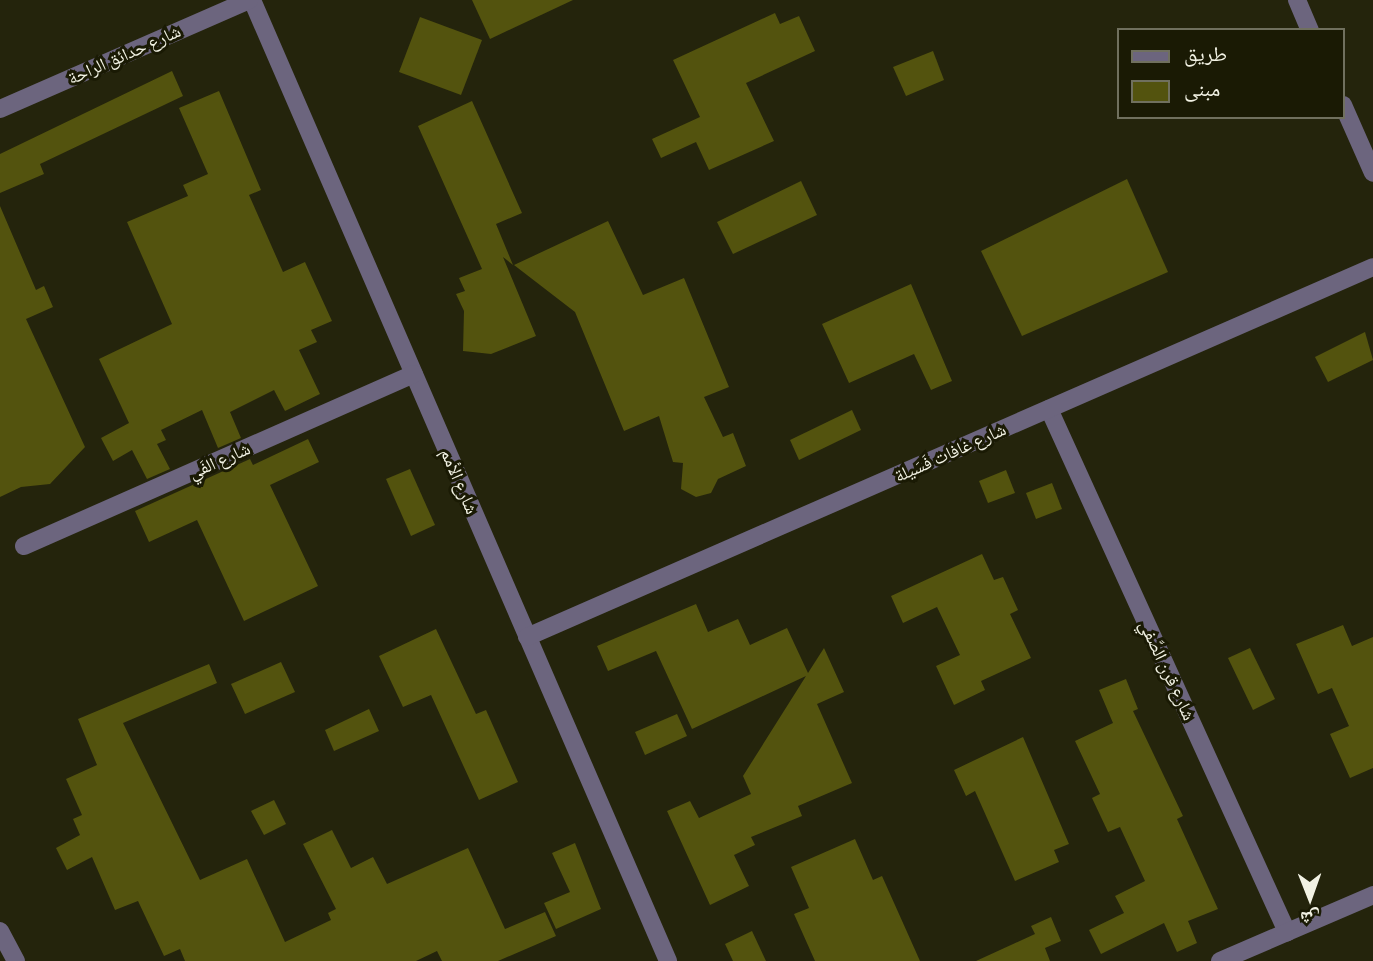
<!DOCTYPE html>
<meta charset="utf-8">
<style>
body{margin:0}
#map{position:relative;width:1373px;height:961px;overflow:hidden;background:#24240c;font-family:Manrope,"Noto Naskh Arabic",sans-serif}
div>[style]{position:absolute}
.building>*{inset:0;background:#53530e}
.minor>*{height:18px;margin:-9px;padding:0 9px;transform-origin:9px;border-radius:9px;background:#6c657e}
span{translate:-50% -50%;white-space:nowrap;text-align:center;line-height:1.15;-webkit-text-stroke:6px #1a1a04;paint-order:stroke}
.street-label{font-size:18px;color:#f2f2e4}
.legend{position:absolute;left:1117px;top:28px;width:228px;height:91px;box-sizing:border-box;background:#1a1a04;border:2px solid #70705e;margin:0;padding:9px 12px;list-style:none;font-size:21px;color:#f2f2e4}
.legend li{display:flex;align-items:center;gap:14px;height:35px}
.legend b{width:35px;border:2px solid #70705e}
.north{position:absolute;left:1275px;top:863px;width:70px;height:70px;-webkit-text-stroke:5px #1a1a04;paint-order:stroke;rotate:179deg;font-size:19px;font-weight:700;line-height:28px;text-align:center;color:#f2f2e4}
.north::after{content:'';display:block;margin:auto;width:24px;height:32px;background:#f2f2e4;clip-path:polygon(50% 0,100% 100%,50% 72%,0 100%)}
</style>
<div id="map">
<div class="building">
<div style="clip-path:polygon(472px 0,573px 0,490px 39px)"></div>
<div style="clip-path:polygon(775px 13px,780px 24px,799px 16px,815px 51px,746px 83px,774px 141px,709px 170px,696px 142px,661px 158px,652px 139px,700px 117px,673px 60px)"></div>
<div style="clip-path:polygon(420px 17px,482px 40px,461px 95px,399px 72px)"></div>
<div style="clip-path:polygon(933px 51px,944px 80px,906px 96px,893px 67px)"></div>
<div style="clip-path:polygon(172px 71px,183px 96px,40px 164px,44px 174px,0 193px,0 154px)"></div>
<div style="clip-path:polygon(219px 91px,261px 190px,249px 195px,283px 272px,305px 262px,332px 321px,311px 330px,317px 342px,299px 350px,320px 394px,285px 411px,274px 390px,230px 412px,241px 438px,218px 448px,202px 410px,161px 430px,166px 440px,157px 444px,170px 469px,147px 479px,132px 450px,113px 461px,101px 438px,129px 423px,99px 359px,172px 324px,127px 222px,188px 196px,183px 185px,208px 174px,179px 108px)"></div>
<div style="clip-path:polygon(472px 101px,522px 213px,496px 224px,513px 265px,503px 257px,536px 336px,491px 354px,463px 351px,464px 311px,456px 294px,465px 291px,459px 278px,482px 269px,418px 126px)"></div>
<div style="clip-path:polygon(1127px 179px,1168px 272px,1022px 336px,981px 251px)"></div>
<div style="clip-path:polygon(801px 181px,817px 215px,733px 254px,717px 222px)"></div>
<div style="clip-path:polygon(0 206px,36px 290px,44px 286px,53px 307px,26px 319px,85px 447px,50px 484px,21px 487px,0 497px)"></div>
<div style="clip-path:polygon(608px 221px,643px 295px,684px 278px,729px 387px,704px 397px,723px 437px,733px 433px,746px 466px,718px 479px,711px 493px,696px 497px,681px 489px,683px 463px,673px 462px,659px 416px,624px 431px,575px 312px,514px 265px)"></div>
<div style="clip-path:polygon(911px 284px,952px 381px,931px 390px,914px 354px,849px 383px,822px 324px)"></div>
<div style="clip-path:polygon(1365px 332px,1373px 360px,1328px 382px,1315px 357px)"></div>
<div style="clip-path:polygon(852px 410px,861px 430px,799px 460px,790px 440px)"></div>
<div style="clip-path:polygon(308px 439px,319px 462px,270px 485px,318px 586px,244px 621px,197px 520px,149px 542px,135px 511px,250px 459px,253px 465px)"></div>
<div style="clip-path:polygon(410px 469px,435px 525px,411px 536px,386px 479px)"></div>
<div style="clip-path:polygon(1006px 470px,1015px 493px,988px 503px,979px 481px)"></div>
<div style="clip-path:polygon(1052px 483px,1062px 509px,1036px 519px,1026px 493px)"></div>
<div style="clip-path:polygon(982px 554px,994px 580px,1003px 577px,1018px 610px,1010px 614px,1031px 658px,981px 681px,985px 690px,954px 705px,936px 666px,960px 655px,937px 607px,903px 623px,891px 596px)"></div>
<div style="clip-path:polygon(696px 604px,708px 632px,738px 619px,750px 645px,787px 628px,808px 673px,824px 648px,844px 692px,817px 704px,852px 783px,798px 806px,802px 816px,751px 837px,755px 845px,734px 855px,749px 886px,710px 905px,667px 811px,690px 801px,699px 818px,751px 794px,743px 776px,806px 676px,692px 729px,656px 651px,608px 671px,597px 646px)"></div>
<div style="clip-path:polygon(1343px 625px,1352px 646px,1373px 637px,1373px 768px,1350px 778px,1330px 734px,1349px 726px,1332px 688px,1318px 694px,1296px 644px)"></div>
<div style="clip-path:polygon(436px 629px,476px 714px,486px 710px,518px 782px,479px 800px,431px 695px,403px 707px,379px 656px)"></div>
<div style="clip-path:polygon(1250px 648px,1275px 699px,1253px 710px,1228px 658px)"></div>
<div style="clip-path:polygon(281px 662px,295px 692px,245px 714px,231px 684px)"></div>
<div style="clip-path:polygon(209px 664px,217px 683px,123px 723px,200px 880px,247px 859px,285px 942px,331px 920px,328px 913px,336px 909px,303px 844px,332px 830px,351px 868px,373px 857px,387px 884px,468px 848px,505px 929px,545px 912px,556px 936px,498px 961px,442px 961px,437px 951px,416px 961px,185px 961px,180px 949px,164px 956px,138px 901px,115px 910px,92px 857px,67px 870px,56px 848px,80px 835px,73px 819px,82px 815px,66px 779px,97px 765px,78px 719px)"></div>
<div style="clip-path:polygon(1126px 679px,1138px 709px,1133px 711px,1183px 816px,1177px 819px,1218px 909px,1188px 921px,1197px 943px,1177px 952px,1164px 923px,1101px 954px,1089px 930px,1124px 913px,1115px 896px,1145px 881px,1120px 827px,1108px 832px,1092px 798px,1100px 794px,1075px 741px,1113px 723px,1099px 690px)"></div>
<div style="clip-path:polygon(369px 709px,379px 731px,334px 751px,325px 730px)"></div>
<div style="clip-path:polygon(677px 714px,687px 736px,645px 755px,635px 732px)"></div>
<div style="clip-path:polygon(1023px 737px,1069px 844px,1054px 850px,1059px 862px,1015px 881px,975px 791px,966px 796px,954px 770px)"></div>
<div style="clip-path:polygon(274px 800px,286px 824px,264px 835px,251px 811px)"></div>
<div style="clip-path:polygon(855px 839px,873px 880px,882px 876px,920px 961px,815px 961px,794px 914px,809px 908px,791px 867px)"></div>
<div style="clip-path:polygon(575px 843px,601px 909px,556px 929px,544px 903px,570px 892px,552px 853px)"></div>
<div style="clip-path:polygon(1051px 917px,1061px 941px,1045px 948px,1050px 961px,976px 961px,1035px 934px,1031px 926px)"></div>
<div style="clip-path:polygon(752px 931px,766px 961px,733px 961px,725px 944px)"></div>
</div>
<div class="minor">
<div style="left:252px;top:0;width:1047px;rotate:66.59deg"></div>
<div style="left:1297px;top:0;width:33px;rotate:67deg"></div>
<div style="left:1343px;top:105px;width:74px;rotate:66.2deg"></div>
<div style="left:0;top:109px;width:272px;rotate:-23.6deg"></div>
<div style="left:1049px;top:409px;width:575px;rotate:65.53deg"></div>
<div style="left:24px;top:546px;width:426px;rotate:-23.8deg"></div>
<div style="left:527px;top:637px;width:923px;rotate:-23.62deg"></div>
<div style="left:0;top:931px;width:34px;rotate:62deg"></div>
<div style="left:1220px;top:961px;width:167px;rotate:-23.3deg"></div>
</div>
<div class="street-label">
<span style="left:124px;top:54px;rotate:-24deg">شارع حدائق الراحة</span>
<span style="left:950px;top:452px;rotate:-24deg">شارع غافات فَسَيلة</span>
<span style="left:219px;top:460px;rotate:-24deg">شارع الفَي</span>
<span style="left:460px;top:481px;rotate:67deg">شارع الأمم</span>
<span style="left:1168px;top:670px;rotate:65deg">شارع قرن الصَّفي</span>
</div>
<ul class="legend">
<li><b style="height:9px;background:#6c657e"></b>طريق</li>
<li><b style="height:19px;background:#53530e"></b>مبنى</li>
</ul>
<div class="north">ش</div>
</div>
